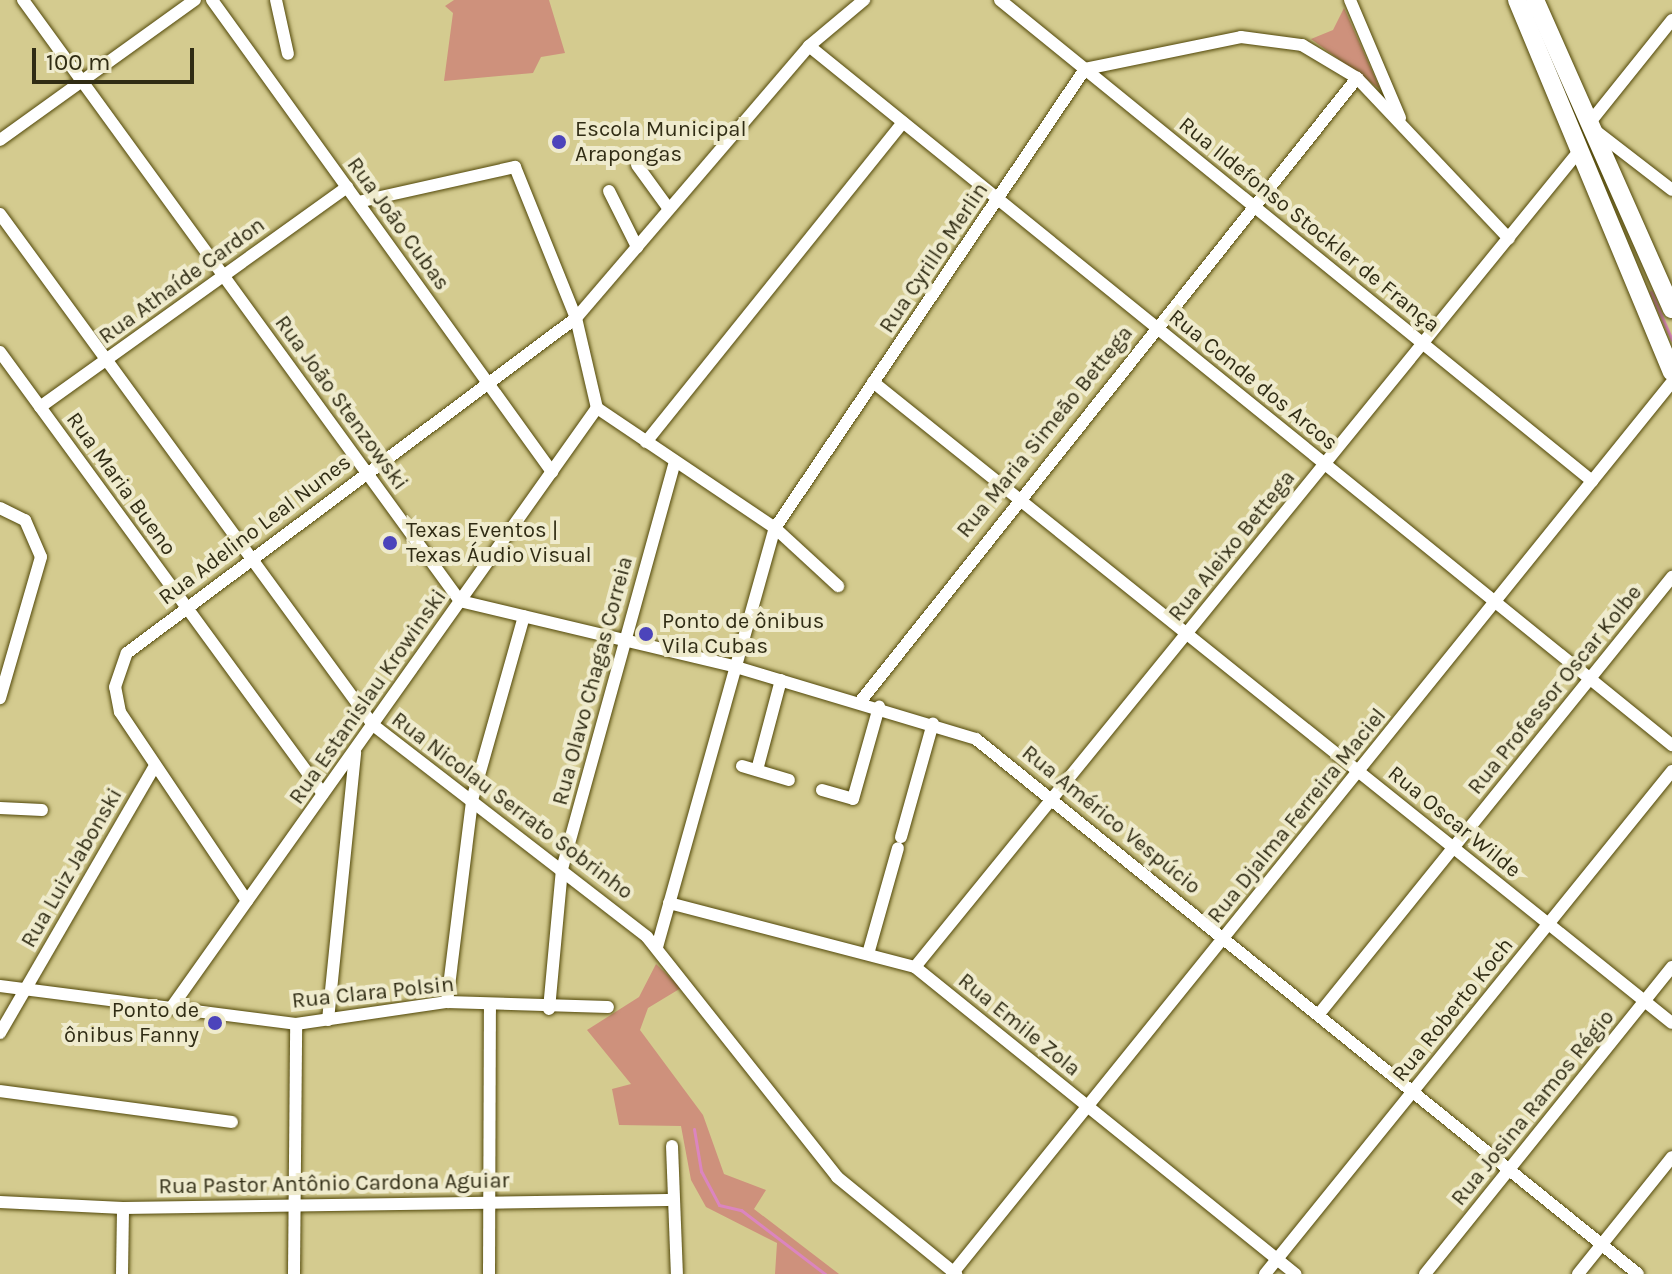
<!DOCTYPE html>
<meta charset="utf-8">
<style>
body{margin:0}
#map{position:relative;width:1672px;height:1274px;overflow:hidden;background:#d4cb8f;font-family:Karla,sans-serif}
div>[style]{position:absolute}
.green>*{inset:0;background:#ce917c}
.stream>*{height:3px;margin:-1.5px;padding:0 1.5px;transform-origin:1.5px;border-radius:1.5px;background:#db85bf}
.roads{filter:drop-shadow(0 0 2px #524809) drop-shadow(0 0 2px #524809)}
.street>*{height:12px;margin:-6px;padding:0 6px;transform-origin:6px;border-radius:6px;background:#fff}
.secondary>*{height:18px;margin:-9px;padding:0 9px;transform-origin:9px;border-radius:9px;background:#fff}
.dots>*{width:22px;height:22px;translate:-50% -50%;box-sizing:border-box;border:4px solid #efebcd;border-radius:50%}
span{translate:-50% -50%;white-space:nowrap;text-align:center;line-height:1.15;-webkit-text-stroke:8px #efebcd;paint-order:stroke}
.poi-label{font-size:22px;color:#302c14}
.left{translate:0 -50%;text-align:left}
.right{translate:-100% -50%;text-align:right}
.street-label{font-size:22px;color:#302c14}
.scale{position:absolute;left:32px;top:48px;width:162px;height:36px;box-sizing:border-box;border:4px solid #302c14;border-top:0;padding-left:10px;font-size:24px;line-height:28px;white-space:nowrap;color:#302c14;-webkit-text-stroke:6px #efebcd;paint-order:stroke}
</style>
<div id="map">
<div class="green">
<div style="clip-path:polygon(454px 0,549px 0,565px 53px,541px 57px,533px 73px,444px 81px,453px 13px,445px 6px)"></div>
<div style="clip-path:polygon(1344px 8px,1380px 89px,1311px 39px,1333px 30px)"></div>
<div style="clip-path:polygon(656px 964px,681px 988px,648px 1008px,640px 1030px,703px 1115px,724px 1174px,766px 1190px,754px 1209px,839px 1274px,775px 1274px,777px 1243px,706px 1207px,691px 1180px,681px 1126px,619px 1125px,612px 1089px,631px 1084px,587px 1030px,639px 997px)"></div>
</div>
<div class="stream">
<div style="left:1651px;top:292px;width:52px;rotate:66.4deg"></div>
<div style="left:694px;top:1129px;width:43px;rotate:80.5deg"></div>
<div style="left:701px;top:1171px;width:38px;rotate:62deg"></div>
<div style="left:719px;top:1205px;width:23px;rotate:13deg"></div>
<div style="left:741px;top:1210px;width:106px;rotate:37.3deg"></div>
</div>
<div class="roads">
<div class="street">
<div style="left:23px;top:0;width:743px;rotate:53.98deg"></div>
<div style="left:460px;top:601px;width:284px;rotate:13.4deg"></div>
<div style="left:736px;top:667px;width:251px;rotate:16.7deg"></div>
<div style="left:976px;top:739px;width:851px;rotate:38.94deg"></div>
<div style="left:212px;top:0;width:582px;rotate:54.23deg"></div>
<div style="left:276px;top:0;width:55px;rotate:77.5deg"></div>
<div style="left:1000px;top:0;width:763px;rotate:39.09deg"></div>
<div style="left:1350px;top:0;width:128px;rotate:67deg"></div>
<div style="left:1672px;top:20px;width:134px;rotate:128.7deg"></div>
<div style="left:1588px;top:125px;width:106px;rotate:37.7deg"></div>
<div style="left:809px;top:46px;width:1111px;rotate:39.01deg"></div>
<div style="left:0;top:140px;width:240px;rotate:-35.7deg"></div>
<div style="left:637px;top:165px;width:54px;rotate:54deg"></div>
<div style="left:609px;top:191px;width:63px;rotate:63.4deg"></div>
<div style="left:358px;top:202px;width:161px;rotate:-12.6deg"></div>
<div style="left:515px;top:167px;width:163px;rotate:68deg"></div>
<div style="left:576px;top:318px;width:92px;rotate:76.9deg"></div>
<div style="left:597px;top:408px;width:215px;rotate:34deg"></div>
<div style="left:775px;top:528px;width:86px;rotate:42.6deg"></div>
<div style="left:0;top:214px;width:633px;rotate:53.87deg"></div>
<div style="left:373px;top:725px;width:346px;rotate:37.7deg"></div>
<div style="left:647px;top:937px;width:306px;rotate:51.6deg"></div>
<div style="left:837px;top:1177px;width:154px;rotate:39.2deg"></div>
<div style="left:0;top:352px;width:547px;rotate:53.84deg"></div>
<div style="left:873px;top:382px;width:1024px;rotate:38.74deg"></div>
<div style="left:40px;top:407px;width:378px;rotate:-35.6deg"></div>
<div style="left:646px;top:442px;width:410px;rotate:-51.2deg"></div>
<div style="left:0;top:508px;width:28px;rotate:26deg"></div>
<div style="left:25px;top:520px;width:40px;rotate:66.6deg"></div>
<div style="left:41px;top:557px;width:147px;rotate:106.2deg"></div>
<div style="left:860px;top:702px;width:798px;rotate:-51.46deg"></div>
<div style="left:742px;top:766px;width:49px;rotate:16.6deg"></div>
<div style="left:757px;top:770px;width:93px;rotate:-75.1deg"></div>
<div style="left:822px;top:790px;width:32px;rotate:16deg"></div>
<div style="left:853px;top:799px;width:96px;rotate:-74.2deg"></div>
<div style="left:0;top:808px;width:42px;rotate:2.7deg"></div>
<div style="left:901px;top:837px;width:118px;rotate:-74.3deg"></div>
<div style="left:247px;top:901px;width:228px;rotate:-123.9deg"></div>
<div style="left:120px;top:712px;width:25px;rotate:-101deg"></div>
<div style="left:115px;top:687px;width:36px;rotate:-71deg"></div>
<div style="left:127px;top:653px;width:560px;rotate:-36.73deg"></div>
<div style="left:576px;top:318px;width:358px;rotate:-49.4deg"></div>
<div style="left:809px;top:46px;width:72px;rotate:-39.9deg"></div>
<div style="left:669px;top:903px;width:254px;rotate:14.6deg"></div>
<div style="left:915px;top:967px;width:489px;rotate:38.9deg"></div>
<div style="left:657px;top:947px;width:435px;rotate:-74.3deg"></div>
<div style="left:775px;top:528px;width:554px;rotate:-55.97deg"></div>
<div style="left:1085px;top:69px;width:159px;rotate:-11.6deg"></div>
<div style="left:1241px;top:37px;width:62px;rotate:7.5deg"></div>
<div style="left:1302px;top:45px;width:64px;rotate:31deg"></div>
<div style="left:1357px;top:78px;width:221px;rotate:46.6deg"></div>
<div style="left:868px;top:954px;width:110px;rotate:-74.2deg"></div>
<div style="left:915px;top:967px;width:1053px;rotate:-50.86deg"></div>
<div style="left:0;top:986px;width:298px;rotate:7.3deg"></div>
<div style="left:296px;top:1024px;width:153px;rotate:-8.3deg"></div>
<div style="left:447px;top:1002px;width:161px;rotate:1.8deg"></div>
<div style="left:447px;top:1002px;width:204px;rotate:-82.9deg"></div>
<div style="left:472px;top:800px;width:191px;rotate:-74.2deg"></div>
<div style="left:171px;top:1008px;width:736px;rotate:-54.63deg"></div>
<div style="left:549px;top:1009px;width:141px;rotate:-84.7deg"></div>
<div style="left:562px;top:869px;width:423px;rotate:-74.5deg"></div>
<div style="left:1319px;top:1014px;width:562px;rotate:-51.07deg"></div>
<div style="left:328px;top:1020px;width:269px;rotate:-84.2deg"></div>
<div style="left:0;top:1033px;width:309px;rotate:-59.9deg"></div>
<div style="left:0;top:1091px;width:234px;rotate:7.6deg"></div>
<div style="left:672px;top:1146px;width:128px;rotate:87.8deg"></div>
<div style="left:0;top:1202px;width:123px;rotate:2.8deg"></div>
<div style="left:123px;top:1208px;width:545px;rotate:-0.84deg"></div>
<div style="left:122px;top:1274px;width:66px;rotate:-89.1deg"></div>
<div style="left:294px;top:1274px;width:250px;rotate:-89.5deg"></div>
<div style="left:489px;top:1274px;width:269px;rotate:-89.8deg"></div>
<div style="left:952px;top:1274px;width:1146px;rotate:-51.09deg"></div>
<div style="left:1265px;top:1274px;width:647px;rotate:-51.02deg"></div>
<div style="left:1425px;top:1274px;width:394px;rotate:-51.2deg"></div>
<div style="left:1578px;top:1274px;width:150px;rotate:-51.2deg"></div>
</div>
<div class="secondary">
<div style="left:1517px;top:0;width:403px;rotate:67.4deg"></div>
<div style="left:1535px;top:0;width:338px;rotate:66.1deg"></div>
</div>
</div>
<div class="dots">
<div style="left:559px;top:142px;background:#4c44bb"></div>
<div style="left:390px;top:543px;background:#4c44bb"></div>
<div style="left:646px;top:634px;background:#4c44bb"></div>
<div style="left:215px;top:1023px;background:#4c44bb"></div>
</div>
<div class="poi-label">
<span class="left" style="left:575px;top:142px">Escola Municipal<br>Arapongas</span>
<span class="left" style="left:406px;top:543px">Texas Eventos |<br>Texas Áudio Visual</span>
<span class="left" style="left:662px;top:634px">Ponto de ônibus<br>Vila Cubas</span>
<span class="right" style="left:199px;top:1023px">Ponto de<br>ônibus Fanny</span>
</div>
<div class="street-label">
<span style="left:398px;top:224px;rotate:54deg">Rua João Cubas</span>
<span style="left:1309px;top:225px;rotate:39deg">Rua Ildefonso Stockler de França</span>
<span style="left:934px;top:258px;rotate:-56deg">Rua Cyrillo Merlin</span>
<span style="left:182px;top:281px;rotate:-36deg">Rua Athaíde Cardon</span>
<span style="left:1253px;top:380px;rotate:39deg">Rua Conde dos Arcos</span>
<span style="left:341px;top:403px;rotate:54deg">Rua João Stenzowski</span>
<span style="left:1045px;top:432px;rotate:-51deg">Rua Maria Simeão Bettega</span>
<span style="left:121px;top:484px;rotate:54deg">Rua Maria Bueno</span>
<span style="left:255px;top:530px;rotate:-37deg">Rua Adelino Leal Nunes</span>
<span style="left:1232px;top:546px;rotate:-51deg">Rua Aleixo Bettega</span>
<span style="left:593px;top:681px;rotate:-75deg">Rua Olavo Chagas Correia</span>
<span style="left:1555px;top:690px;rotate:-51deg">Rua Professor Oscar Kolbe</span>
<span style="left:368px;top:697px;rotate:-55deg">Rua Estanislau Krowinski</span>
<span style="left:512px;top:806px;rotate:37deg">Rua Nicolau Serrato Sobrinho</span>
<span style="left:1297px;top:816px;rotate:-51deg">Rua Djalma Ferreira Maciel</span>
<span style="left:1111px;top:820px;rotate:39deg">Rua Américo Vespúcio</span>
<span style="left:1454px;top:822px;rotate:39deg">Rua Oscar Wilde</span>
<span style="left:72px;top:868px;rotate:-60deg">Rua Luiz Jabonski</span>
<span style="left:373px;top:993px;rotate:-6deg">Rua Clara Polsin</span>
<span style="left:1453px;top:1010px;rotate:-51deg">Rua Roberto Koch</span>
<span style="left:1019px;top:1025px;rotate:39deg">Rua Emile Zola</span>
<span style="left:1533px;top:1108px;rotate:-51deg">Rua Josina Ramos Régio</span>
<span style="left:334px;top:1184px;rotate:-1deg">Rua Pastor Antônio Cardona Aguiar</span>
</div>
<div class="scale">100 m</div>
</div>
